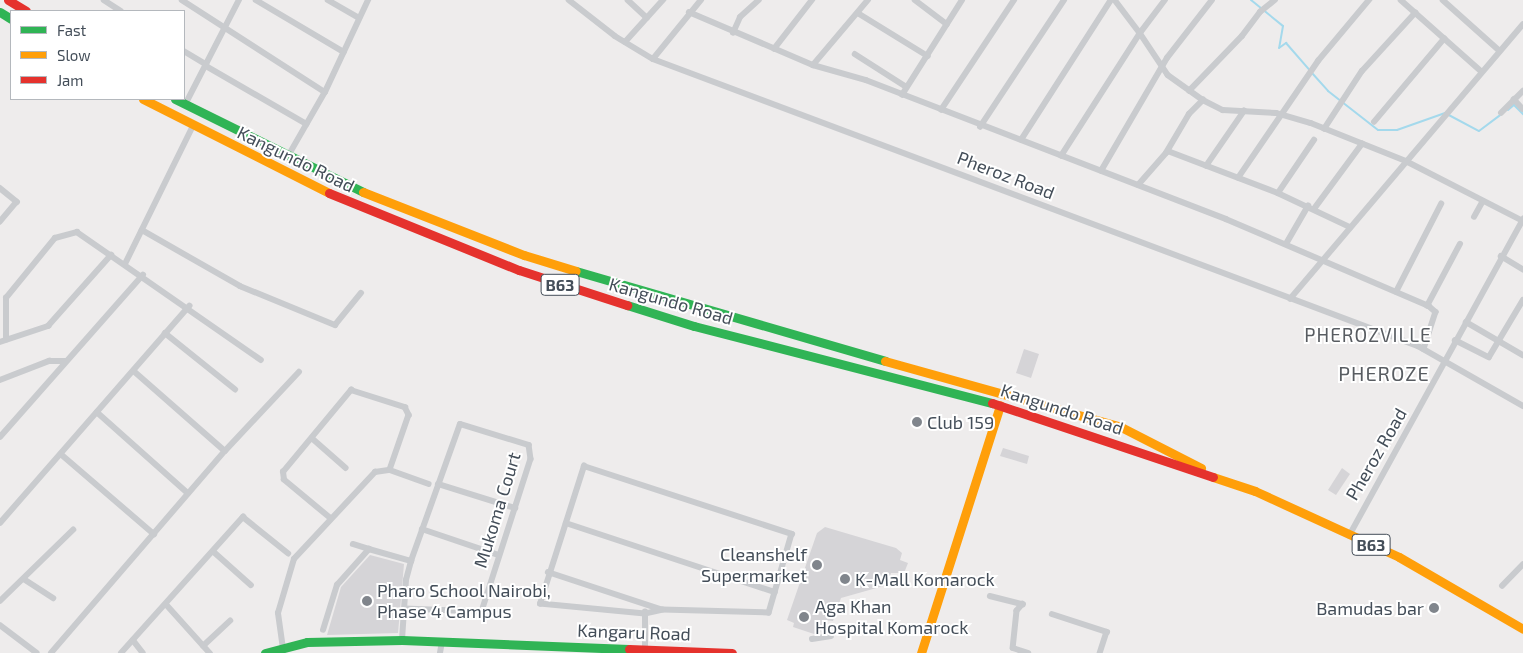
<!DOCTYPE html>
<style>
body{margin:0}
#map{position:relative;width:1523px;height:653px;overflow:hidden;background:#eeecec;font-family:"Exo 2",sans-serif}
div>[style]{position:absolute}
.stream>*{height:2px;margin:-1px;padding:0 1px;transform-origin:1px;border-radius:1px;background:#a4d9ec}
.building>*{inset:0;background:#d5d4d7}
.street>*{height:5.5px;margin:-2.75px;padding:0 2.75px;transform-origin:2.75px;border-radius:2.75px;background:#c9cbce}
.fast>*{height:9px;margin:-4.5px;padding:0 4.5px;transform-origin:4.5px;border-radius:4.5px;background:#30b455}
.slow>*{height:9px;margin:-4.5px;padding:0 4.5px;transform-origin:4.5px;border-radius:4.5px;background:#ff9f0a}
.jam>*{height:9px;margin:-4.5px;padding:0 4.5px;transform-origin:4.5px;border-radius:4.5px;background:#e5322d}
.dots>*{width:14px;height:14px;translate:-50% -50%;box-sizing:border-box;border:2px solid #fff;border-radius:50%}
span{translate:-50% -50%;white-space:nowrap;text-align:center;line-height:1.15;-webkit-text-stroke:4px #fff;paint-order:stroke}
.shield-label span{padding:1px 4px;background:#fff;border:1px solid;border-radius:4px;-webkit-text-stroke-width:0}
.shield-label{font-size:16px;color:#444e59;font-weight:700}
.street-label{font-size:18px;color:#444e59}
.poi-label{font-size:18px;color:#444e59}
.left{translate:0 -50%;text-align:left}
.right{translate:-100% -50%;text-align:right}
.neighbourhood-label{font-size:19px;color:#585c61;letter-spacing:1px}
.quarter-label{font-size:20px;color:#585c61;letter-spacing:1px}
.legend{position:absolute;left:10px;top:10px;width:175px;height:90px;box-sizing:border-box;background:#fff;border:1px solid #b4b8bd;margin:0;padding:6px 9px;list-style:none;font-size:15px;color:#444e59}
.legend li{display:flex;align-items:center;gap:10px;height:25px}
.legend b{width:25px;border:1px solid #b4b8bd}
</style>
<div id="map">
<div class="stream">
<div style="left:1251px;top:0;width:41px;rotate:39.1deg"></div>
<div style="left:1283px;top:26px;width:22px;rotate:100deg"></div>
<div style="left:1279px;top:48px;width:9px;rotate:-36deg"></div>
<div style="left:1286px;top:43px;width:35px;rotate:49deg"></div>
<div style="left:1312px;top:73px;width:24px;rotate:48deg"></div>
<div style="left:1328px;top:91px;width:63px;rotate:38deg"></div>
<div style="left:1378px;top:130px;width:19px"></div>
<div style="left:1397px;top:130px;width:51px;rotate:-19.5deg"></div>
<div style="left:1445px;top:113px;width:38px;rotate:28deg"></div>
<div style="left:1479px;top:131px;width:26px;rotate:-37deg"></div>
<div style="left:1508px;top:110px;width:8px;rotate:-40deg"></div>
<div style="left:1514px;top:105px;width:13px;rotate:45deg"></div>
</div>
<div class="building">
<div style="clip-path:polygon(1024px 349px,1039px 354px,1031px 378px,1016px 373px)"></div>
<div style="clip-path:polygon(1003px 448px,1029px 456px,1027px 464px,1000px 456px)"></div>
<div style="clip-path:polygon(1342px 468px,1350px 474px,1336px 495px,1328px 490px)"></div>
<div style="clip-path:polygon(825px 527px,896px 548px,902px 553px,900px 560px,908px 563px,904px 573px,891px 573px,887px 585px,841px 598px,833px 621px,824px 620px,820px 633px,814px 634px,793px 627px,794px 623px,787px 620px,817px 533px)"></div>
<div style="clip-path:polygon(370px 555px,404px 564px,398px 633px,327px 635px,341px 587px)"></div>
</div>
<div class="street">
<div style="left:104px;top:0;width:20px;rotate:33deg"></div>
<div style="left:182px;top:0;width:170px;rotate:32.8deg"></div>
<div style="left:256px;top:0;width:102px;rotate:30.6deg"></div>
<div style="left:328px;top:0;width:36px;rotate:30deg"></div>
<div style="left:569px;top:0;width:58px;rotate:38deg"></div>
<div style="left:615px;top:36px;width:44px;rotate:31.2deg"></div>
<div style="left:653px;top:59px;width:817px;rotate:20.56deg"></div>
<div style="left:1418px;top:346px;width:121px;rotate:29.7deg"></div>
<div style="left:628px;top:0;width:26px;rotate:43deg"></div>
<div style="left:915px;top:0;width:40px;rotate:37deg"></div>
<div style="left:1115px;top:0;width:41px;rotate:52.9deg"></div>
<div style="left:1140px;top:33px;width:41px;rotate:-52.9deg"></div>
<div style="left:1401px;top:0;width:107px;rotate:41.6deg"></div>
<div style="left:1443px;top:0;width:76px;rotate:41.8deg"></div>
<div style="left:689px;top:12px;width:135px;rotate:23.1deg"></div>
<div style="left:813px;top:65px;width:55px;rotate:15.8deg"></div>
<div style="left:866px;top:80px;width:386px;rotate:21.1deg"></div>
<div style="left:1226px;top:219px;width:221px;rotate:23.2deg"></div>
<div style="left:1429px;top:306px;width:9px;rotate:41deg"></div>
<div style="left:1436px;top:312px;width:39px;rotate:108deg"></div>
<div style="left:858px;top:13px;width:82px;rotate:31.6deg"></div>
<div style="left:733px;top:33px;width:17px;rotate:-66deg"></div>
<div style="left:740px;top:17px;width:25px;rotate:-42deg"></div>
<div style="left:625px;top:42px;width:57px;rotate:-47.9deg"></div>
<div style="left:774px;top:49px;width:62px;rotate:-52.2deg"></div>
<div style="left:184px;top:51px;width:26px;rotate:31deg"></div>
<div style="left:855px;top:54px;width:59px;rotate:32.6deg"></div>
<div style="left:653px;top:59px;width:76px;rotate:-50.9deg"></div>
<div style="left:813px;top:65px;width:85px;rotate:-49.8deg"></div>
<div style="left:206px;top:66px;width:116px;rotate:29.9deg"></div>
<div style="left:1189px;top:91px;width:76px;rotate:-46.1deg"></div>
<div style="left:1242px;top:36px;width:30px;rotate:-53deg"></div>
<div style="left:1260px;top:12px;width:19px;rotate:-39deg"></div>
<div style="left:902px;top:95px;width:112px;rotate:-57.7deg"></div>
<div style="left:1514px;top:99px;width:13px;rotate:48deg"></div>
<div style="left:185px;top:105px;width:118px;rotate:-62.8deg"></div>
<div style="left:941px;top:110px;width:132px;rotate:-56.4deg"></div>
<div style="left:1501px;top:113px;width:31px;rotate:-45deg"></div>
<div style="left:1374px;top:122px;width:109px;rotate:-49.9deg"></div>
<div style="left:980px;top:127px;width:152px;rotate:-56.5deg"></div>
<div style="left:1324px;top:129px;width:69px;rotate:-56.8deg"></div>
<div style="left:1362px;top:71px;width:79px;rotate:-47.6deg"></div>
<div style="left:1021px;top:140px;width:166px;rotate:-57.3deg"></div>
<div style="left:1168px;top:151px;width:118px;rotate:20.9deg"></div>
<div style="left:1278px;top:193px;width:80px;rotate:25.3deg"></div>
<div style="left:1061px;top:156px;width:146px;rotate:-57.3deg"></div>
<div style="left:1140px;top:33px;width:50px;rotate:56.3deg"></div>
<div style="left:1168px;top:75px;width:43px;rotate:35.5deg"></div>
<div style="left:287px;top:158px;width:76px;rotate:-60.1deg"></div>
<div style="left:325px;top:92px;width:102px;rotate:-64.9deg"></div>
<div style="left:1206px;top:166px;width:67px;rotate:-55.4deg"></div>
<div style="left:1101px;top:171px;width:131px;rotate:-59.7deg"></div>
<div style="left:1167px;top:58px;width:73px;rotate:-52.2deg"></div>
<div style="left:1238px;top:178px;width:142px;rotate:-55.6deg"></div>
<div style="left:1318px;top:61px;width:80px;rotate:-50.1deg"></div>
<div style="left:1138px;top:185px;width:43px;rotate:-48.8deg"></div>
<div style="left:1166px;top:153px;width:45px;rotate:-59.5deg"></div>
<div style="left:1189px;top:114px;width:20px;rotate:-45deg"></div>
<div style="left:1203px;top:100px;width:22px;rotate:27deg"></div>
<div style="left:1223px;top:110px;width:53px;rotate:3.2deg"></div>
<div style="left:1276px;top:113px;width:36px;rotate:16deg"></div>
<div style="left:1311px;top:123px;width:102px;rotate:21.8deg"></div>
<div style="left:1406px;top:161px;width:131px;rotate:27.1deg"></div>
<div style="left:0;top:188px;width:22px;rotate:39deg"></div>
<div style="left:17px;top:202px;width:26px;rotate:130deg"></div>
<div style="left:1278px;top:193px;width:64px;rotate:-55.8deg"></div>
<div style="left:1314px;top:209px;width:81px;rotate:-53.6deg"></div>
<div style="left:1474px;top:217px;width:18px;rotate:-61deg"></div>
<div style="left:142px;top:230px;width:113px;rotate:29.7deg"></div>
<div style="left:240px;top:286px;width:103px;rotate:22.3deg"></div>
<div style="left:335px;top:325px;width:41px;rotate:-50.9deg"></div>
<div style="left:1286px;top:244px;width:44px;rotate:-59.9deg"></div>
<div style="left:1501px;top:256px;width:26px;rotate:31deg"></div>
<div style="left:125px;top:264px;width:154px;rotate:-63.8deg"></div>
<div style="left:1396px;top:292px;width:99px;rotate:-62.9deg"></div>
<div style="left:1290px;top:299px;width:360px;rotate:-49.7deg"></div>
<div style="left:1427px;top:306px;width:70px;rotate:-62deg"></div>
<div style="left:1466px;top:322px;width:66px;rotate:30.1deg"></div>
<div style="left:165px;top:333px;width:90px;rotate:38.7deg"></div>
<div style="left:6px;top:340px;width:42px;rotate:-90deg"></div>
<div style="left:6px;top:298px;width:77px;rotate:-50.8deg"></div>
<div style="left:55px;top:238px;width:23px;rotate:-15deg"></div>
<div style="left:77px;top:232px;width:224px;rotate:34.8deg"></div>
<div style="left:1455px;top:340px;width:38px;rotate:27deg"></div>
<div style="left:1489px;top:357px;width:66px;rotate:-59.2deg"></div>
<div style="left:0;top:342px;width:51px;rotate:-18.4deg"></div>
<div style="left:48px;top:326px;width:95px;rotate:-48.4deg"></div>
<div style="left:134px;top:371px;width:121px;rotate:41.3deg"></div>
<div style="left:0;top:380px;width:53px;rotate:-21.2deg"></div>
<div style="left:49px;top:361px;width:16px"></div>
<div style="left:97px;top:412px;width:122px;rotate:41.7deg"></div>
<div style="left:0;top:437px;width:216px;rotate:-48.6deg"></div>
<div style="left:312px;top:438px;width:45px;rotate:41.4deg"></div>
<div style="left:61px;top:454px;width:123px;rotate:40.7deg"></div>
<div style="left:584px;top:466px;width:219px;rotate:18.1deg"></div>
<div style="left:792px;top:534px;width:82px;rotate:106.2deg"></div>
<div style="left:769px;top:613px;width:106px;rotate:-178.4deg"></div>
<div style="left:663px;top:610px;width:18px;rotate:167deg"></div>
<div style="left:645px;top:614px;width:105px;rotate:-174.6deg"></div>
<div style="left:540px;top:604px;width:145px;rotate:-72.3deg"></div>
<div style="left:438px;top:484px;width:81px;rotate:17.3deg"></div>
<div style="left:331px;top:519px;width:61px;rotate:-140.3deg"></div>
<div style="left:284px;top:480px;width:8px;rotate:-97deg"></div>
<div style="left:283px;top:472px;width:107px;rotate:-50.3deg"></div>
<div style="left:351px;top:390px;width:57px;rotate:17.5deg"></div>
<div style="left:405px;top:407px;width:9px;rotate:63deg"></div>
<div style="left:409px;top:415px;width:58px;rotate:109.1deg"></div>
<div style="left:0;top:523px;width:288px;rotate:-48.9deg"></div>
<div style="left:566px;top:523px;width:220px;rotate:18.3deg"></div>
<div style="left:422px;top:529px;width:81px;rotate:18.7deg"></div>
<div style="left:1349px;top:536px;width:362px;rotate:-61.2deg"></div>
<div style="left:353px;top:544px;width:17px;rotate:17deg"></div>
<div style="left:213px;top:551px;width:51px;rotate:41.8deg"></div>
<div style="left:548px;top:572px;width:118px;rotate:18.3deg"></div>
<div style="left:24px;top:579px;width:35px;rotate:33deg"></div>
<div style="left:1502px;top:586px;width:30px;rotate:-46deg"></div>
<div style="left:990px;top:596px;width:34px;rotate:14deg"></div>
<div style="left:1023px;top:604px;width:9px;rotate:131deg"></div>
<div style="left:1017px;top:611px;width:37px;rotate:96deg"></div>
<div style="left:1013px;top:648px;width:16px;rotate:18deg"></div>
<div style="left:0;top:601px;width:102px;rotate:-44.2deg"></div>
<div style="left:166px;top:604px;width:66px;rotate:48.1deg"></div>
<div style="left:1052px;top:614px;width:58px;rotate:18.1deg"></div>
<div style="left:1107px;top:632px;width:22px;rotate:108deg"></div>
<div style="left:0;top:625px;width:46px;rotate:37.1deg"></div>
<div style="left:323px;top:630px;width:47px;rotate:-72.7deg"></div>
<div style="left:337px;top:585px;width:48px;rotate:-48.4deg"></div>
<div style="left:369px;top:549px;width:44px;rotate:15.9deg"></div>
<div style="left:812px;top:639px;width:19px;rotate:-9deg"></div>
<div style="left:133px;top:640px;width:16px;rotate:52deg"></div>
<div style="left:402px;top:640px;width:60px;rotate:-86.2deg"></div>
<div style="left:406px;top:580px;width:20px;rotate:-75deg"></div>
<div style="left:411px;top:561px;width:145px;rotate:-70.3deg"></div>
<div style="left:460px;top:424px;width:72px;rotate:16.9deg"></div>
<div style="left:529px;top:445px;width:14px;rotate:82deg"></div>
<div style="left:531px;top:459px;width:161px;rotate:107.8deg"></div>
<div style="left:482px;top:612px;width:77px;rotate:-177.8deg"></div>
<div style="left:203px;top:646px;width:37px;rotate:-43deg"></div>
<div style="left:645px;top:647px;width:35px;rotate:-90deg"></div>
<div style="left:283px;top:649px;width:36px;rotate:-98deg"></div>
<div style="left:278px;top:613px;width:56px;rotate:-73.5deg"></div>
<div style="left:294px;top:559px;width:119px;rotate:-47deg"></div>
<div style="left:375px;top:472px;width:15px;rotate:-8deg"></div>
<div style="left:390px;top:470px;width:41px;rotate:19.7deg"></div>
<div style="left:51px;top:653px;width:267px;rotate:-49.3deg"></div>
<div style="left:225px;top:451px;width:108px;rotate:-46.9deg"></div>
<div style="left:121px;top:653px;width:183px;rotate:-48.1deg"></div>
<div style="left:243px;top:517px;width:58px;rotate:38.7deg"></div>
<div style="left:440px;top:653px;width:11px;rotate:-80deg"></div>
</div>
<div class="fast">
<div style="left:0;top:12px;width:13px;rotate:32deg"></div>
<div style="left:175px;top:99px;width:210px;rotate:26.3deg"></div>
<div style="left:576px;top:271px;width:322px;rotate:16.2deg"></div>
<div style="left:627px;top:305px;width:70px;rotate:17.4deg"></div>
<div style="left:694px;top:326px;width:308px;rotate:14.5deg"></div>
<div style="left:265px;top:653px;width:43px;rotate:-14.7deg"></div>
<div style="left:307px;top:642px;width:95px;rotate:-1.2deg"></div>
<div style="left:402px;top:640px;width:227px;rotate:2.3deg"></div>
</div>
<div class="slow">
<div style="left:143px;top:99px;width:208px;rotate:26.8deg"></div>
<div style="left:363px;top:192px;width:173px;rotate:21.4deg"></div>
<div style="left:524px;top:255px;width:54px;rotate:17.1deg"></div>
<div style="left:885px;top:361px;width:245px;rotate:15.6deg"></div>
<div style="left:1121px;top:427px;width:90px;rotate:27.1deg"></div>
<div style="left:1213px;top:477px;width:44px;rotate:18.4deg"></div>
<div style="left:1255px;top:491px;width:158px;rotate:24.6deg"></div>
<div style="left:1399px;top:557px;width:143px;rotate:30.1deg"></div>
<div style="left:921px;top:653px;width:260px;rotate:-72.3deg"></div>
</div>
<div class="jam">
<div style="left:8px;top:0;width:21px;rotate:31deg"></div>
<div style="left:329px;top:193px;width:205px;rotate:22.1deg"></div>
<div style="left:519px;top:270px;width:114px;rotate:18deg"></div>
<div style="left:992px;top:403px;width:233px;rotate:18.5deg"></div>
<div style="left:629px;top:649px;width:103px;rotate:2.2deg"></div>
</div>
<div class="dots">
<div style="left:917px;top:422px;background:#80858c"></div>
<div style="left:817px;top:565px;background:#80858c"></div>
<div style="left:845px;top:579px;background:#80858c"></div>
<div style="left:367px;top:601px;background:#80858c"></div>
<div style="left:1434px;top:608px;background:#80858c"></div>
<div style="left:804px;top:617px;background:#80858c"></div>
</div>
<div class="shield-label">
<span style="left:560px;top:285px">B63</span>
<span style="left:1371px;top:545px">B63</span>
</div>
<div class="street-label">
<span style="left:296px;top:159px;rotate:26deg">Kangundo Road</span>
<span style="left:1006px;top:175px;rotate:21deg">Pheroz Road</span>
<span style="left:671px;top:301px;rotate:16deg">Kangundo Road</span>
<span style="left:1062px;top:409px;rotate:18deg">Kangundo Road</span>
<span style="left:1376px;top:454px;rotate:-60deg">Pheroz Road</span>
<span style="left:497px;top:510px;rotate:-73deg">Mukoma Court</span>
<span style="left:634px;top:632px;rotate:2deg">Kangaru Road</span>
</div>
<div class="poi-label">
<span class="left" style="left:927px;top:422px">Club 159</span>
<span class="right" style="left:807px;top:565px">Cleanshelf<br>Supermarket</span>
<span class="left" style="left:855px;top:579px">K-Mall Komarock</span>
<span class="left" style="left:377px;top:601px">Pharo School Nairobi,<br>Phase 4 Campus</span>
<span class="left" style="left:815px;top:617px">Aga Khan<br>Hospital Komarock</span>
<span class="right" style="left:1424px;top:608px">Bamudas bar</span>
</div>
<div class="neighbourhood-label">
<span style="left:1368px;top:335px">PHEROZVILLE</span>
</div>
<div class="quarter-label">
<span style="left:1384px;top:373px">PHEROZE</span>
</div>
<ul class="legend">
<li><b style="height:6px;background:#30b455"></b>Fast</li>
<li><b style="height:6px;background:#ff9f0a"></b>Slow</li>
<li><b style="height:6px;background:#e5322d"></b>Jam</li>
</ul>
</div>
